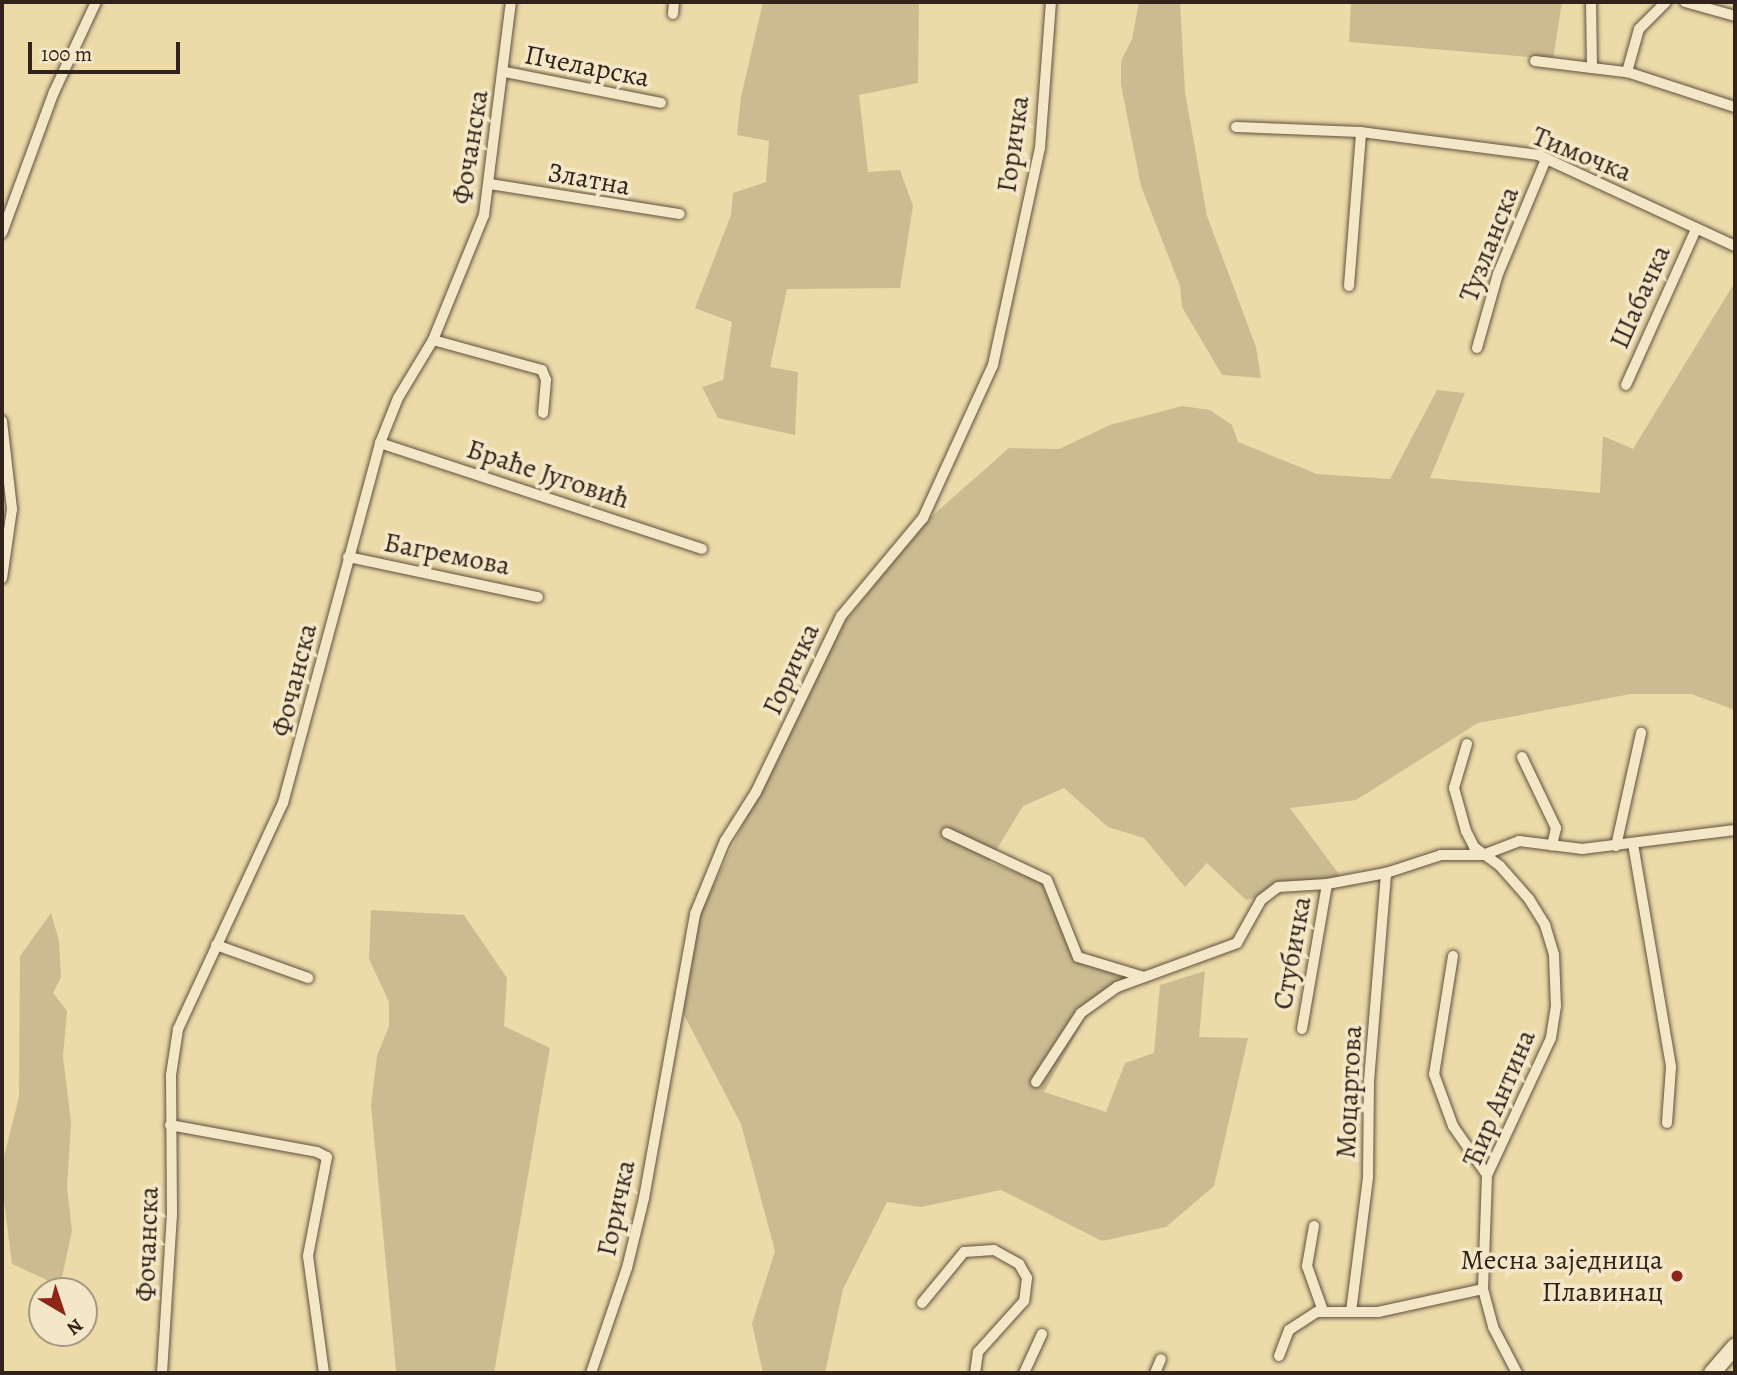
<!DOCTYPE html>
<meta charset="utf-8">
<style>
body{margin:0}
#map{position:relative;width:1737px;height:1375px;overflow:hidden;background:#ecdaa9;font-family:Alegreya,serif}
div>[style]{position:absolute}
.green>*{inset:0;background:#ccbb91}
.roads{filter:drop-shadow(0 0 2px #60513e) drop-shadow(0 0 2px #60513e)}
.street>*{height:10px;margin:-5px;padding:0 5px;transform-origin:5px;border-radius:5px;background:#f3e7c7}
.secondary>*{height:16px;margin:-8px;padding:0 8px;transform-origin:8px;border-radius:8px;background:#f3e7c7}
.dots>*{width:19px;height:19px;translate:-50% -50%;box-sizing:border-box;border:4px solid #f3e7c7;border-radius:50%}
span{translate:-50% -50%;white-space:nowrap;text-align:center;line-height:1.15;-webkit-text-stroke:7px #f3e7c7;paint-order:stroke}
.street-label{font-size:28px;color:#31231b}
.poi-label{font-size:28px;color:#31231b}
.right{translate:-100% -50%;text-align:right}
.frame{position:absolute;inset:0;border:4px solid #31231b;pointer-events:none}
.north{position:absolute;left:28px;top:1277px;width:70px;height:70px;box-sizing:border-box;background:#f3e7c7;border:2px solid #a59982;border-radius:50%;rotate:141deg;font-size:19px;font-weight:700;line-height:28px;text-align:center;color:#31231b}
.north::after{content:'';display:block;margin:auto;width:24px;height:32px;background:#8f2418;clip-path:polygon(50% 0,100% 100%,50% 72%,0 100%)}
.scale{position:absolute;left:28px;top:42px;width:152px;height:32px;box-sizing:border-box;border:4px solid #31231b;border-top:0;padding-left:9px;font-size:21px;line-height:24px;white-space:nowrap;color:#31231b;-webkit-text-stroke:5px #f3e7c7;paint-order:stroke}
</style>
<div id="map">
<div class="green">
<div style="clip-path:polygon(763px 2px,919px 2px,918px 83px,859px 95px,868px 172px,900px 170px,913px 206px,900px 288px,787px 289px,770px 367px,798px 372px,795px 435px,718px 418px,702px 387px,723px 380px,732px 322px,695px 308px,731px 215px,733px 193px,766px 182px,769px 141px,737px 135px,741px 97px)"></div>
<div style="clip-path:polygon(1139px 2px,1180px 2px,1185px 92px,1207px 216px,1256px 347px,1261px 378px,1222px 375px,1182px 307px,1180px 286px,1141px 186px,1121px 85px,1121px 61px,1132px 39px)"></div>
<div style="clip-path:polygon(1351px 2px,1562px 2px,1553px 59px,1349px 42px)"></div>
<div style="clip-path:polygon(1735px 282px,1735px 710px,1691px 694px,1631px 694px,1478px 723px,1356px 800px,1290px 808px,1341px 877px,1246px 900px,1207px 863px,1185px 887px,1144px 838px,1108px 827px,1064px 788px,1023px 806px,989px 862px,1045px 883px,1074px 959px,1129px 979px,1085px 1018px,1044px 1092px,1106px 1112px,1125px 1063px,1154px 1053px,1160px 985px,1205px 971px,1199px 1037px,1248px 1038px,1214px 1186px,1166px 1227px,1102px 1241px,1001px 1190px,921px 1207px,887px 1202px,843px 1289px,825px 1373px,763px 1373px,752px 1324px,775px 1251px,741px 1124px,683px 1013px,701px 912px,832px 638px,924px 523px,1009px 448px,1059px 449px,1110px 425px,1182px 406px,1210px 410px,1232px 425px,1238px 442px,1317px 474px,1390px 479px,1437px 390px,1465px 393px,1430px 478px,1600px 493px,1603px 436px,1633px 449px)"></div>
<div style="clip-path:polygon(371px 910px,464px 915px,507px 978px,504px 1026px,550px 1048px,494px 1373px,396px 1371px,371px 1105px,377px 1056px,389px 1026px,389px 1002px,369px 959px)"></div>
<div style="clip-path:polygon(51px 913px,59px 941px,61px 977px,53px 993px,67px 1011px,63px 1057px,71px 1122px,67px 1187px,72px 1231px,60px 1286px,12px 1264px,2px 1186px,3px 1161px,19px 1097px,20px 956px)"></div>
</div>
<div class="roads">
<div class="street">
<div style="left:1591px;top:2px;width:66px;rotate:89.1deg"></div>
<div style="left:1592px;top:68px;width:35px;rotate:7deg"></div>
<div style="left:1666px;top:2px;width:38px;rotate:135deg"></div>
<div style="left:1639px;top:29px;width:45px;rotate:105.6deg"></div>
<div style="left:1627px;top:72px;width:114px;rotate:18deg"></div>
<div style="left:1685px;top:2px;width:52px;rotate:15.6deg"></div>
<div style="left:673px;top:14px;width:12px;rotate:-85deg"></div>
<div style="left:1535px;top:61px;width:57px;rotate:7deg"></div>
<div style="left:505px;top:72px;width:159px;rotate:11.2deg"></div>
<div style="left:1236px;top:127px;width:125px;rotate:2.3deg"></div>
<div style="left:490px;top:184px;width:192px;rotate:9deg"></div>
<div style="left:2px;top:233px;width:150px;rotate:-69.8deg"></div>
<div style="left:54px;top:92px;width:99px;rotate:-65deg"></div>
<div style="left:1349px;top:286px;width:154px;rotate:-85.5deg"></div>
<div style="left:1361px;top:132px;width:178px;rotate:7.4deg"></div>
<div style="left:1538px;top:155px;width:217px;rotate:24.8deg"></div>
<div style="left:433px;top:340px;width:113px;rotate:15.4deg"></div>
<div style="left:542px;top:370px;width:11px;rotate:68deg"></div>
<div style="left:546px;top:380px;width:33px;rotate:95deg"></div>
<div style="left:1477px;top:348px;width:77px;rotate:-74.2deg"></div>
<div style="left:1498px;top:274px;width:125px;rotate:-67.3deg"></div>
<div style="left:1626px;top:385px;width:171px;rotate:-65.8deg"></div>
<div style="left:2px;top:421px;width:89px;rotate:83.5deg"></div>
<div style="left:12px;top:509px;width:70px;rotate:98.2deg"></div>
<div style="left:380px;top:443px;width:339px;rotate:18.2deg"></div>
<div style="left:348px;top:557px;width:194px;rotate:11.9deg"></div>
<div style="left:1467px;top:744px;width:46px;rotate:106.5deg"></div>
<div style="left:1454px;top:788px;width:45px;rotate:74.4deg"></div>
<div style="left:1466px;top:831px;width:18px;rotate:63deg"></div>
<div style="left:1474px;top:847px;width:32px;rotate:36deg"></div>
<div style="left:1500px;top:866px;width:44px;rotate:48.7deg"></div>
<div style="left:1529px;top:899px;width:31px;rotate:58deg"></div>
<div style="left:1545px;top:925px;width:31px;rotate:73deg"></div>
<div style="left:1554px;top:955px;width:51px;rotate:87.8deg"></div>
<div style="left:1556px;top:1006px;width:32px;rotate:99deg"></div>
<div style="left:1551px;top:1038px;width:151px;rotate:115deg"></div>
<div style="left:1487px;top:1175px;width:114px;rotate:92deg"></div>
<div style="left:1483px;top:1289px;width:39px;rotate:75deg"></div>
<div style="left:1493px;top:1327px;width:52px;rotate:62.4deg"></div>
<div style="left:1522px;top:757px;width:79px;rotate:64.4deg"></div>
<div style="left:1556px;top:828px;width:18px;rotate:103deg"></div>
<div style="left:947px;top:833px;width:110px;rotate:25.2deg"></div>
<div style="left:1047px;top:880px;width:83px;rotate:68.1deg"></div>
<div style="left:1078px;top:957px;width:69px;rotate:16.9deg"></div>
<div style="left:1633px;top:844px;width:226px;rotate:80.3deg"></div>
<div style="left:1671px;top:1067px;width:56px;rotate:94.1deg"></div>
<div style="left:1616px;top:846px;width:116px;rotate:-77.5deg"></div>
<div style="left:216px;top:945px;width:98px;rotate:19.7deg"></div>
<div style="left:1453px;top:956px;width:120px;rotate:99.1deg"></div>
<div style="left:1434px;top:1074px;width:55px;rotate:69.9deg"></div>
<div style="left:1453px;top:1126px;width:60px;rotate:55.2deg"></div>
<div style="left:1302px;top:1029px;width:147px;rotate:-80.2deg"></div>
<div style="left:1036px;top:1082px;width:82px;rotate:-56.9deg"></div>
<div style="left:1081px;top:1013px;width:44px;rotate:-35.8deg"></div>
<div style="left:1117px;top:987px;width:128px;rotate:-20.1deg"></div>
<div style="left:1237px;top:943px;width:49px;rotate:-60.8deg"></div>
<div style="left:1261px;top:900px;width:21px;rotate:-37deg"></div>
<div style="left:1278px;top:887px;width:49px;rotate:-3.5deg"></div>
<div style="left:1327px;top:884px;width:60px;rotate:-10.6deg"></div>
<div style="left:1386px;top:873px;width:58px;rotate:-18.1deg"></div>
<div style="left:1441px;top:855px;width:42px"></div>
<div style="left:1483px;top:855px;width:39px;rotate:-21deg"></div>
<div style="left:1519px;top:841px;width:64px;rotate:7.2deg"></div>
<div style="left:1582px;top:849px;width:154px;rotate:-7.1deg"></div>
<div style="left:170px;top:1125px;width:149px;rotate:10.4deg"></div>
<div style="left:317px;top:1152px;width:11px;rotate:27deg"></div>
<div style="left:327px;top:1157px;width:101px;rotate:100.9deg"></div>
<div style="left:308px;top:1256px;width:118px;rotate:82.2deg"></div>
<div style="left:1314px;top:1226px;width:41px;rotate:99.9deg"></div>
<div style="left:1307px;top:1266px;width:48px;rotate:70.4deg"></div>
<div style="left:922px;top:1303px;width:66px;rotate:-50.5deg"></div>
<div style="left:964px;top:1252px;width:30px;rotate:-4deg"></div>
<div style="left:994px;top:1250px;width:29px;rotate:29deg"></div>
<div style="left:1019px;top:1264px;width:16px;rotate:60deg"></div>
<div style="left:1027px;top:1278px;width:23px;rotate:97deg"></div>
<div style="left:1024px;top:1301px;width:69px;rotate:132deg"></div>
<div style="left:978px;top:1352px;width:21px;rotate:98deg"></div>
<div style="left:1351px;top:1312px;width:136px;rotate:-82.8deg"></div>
<div style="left:1368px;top:1177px;width:96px;rotate:-89.4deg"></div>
<div style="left:1369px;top:1081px;width:209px;rotate:-85.3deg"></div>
<div style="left:1279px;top:1356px;width:28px;rotate:-69deg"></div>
<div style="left:1289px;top:1330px;width:33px;rotate:-33deg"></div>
<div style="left:1317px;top:1312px;width:61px"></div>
<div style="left:1378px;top:1312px;width:107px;rotate:-12.4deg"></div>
<div style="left:162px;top:1373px;width:158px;rotate:-86.4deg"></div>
<div style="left:172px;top:1215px;width:140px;rotate:-90.4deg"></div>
<div style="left:171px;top:1075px;width:47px;rotate:-81.3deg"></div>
<div style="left:178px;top:1029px;width:249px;rotate:-65.1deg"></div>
<div style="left:283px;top:803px;width:373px;rotate:-74.9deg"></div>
<div style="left:380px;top:443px;width:48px;rotate:-68.2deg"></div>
<div style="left:398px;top:398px;width:68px;rotate:-58.9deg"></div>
<div style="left:433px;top:340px;width:135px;rotate:-67.8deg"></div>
<div style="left:484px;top:215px;width:215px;rotate:-82.8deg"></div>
<div style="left:591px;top:1373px;width:111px;rotate:-71.1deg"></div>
<div style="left:627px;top:1268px;width:72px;rotate:-76.3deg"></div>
<div style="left:644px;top:1198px;width:289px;rotate:-79.8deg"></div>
<div style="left:695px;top:914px;width:79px;rotate:-67.7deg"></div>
<div style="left:725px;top:841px;width:58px;rotate:-57.7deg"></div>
<div style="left:756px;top:792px;width:195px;rotate:-64.2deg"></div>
<div style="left:841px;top:616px;width:128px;rotate:-50.1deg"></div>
<div style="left:923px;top:518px;width:168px;rotate:-65.4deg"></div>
<div style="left:993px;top:365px;width:222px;rotate:-77.8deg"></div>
<div style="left:1040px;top:148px;width:146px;rotate:-85.7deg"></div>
<div style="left:1024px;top:1373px;width:43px;rotate:-65.2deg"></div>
<div style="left:1155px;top:1373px;width:15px;rotate:-67deg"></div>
</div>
<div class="secondary">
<div style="left:1712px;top:1373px;width:35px;rotate:-49deg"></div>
</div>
</div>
<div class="dots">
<div style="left:1677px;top:1276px;background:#8f2418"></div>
</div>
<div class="street-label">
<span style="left:587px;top:66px;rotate:11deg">Пчеларска</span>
<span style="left:1013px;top:144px;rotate:-82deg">Горичка</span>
<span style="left:470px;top:147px;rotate:-81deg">Фочанска</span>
<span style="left:1582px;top:154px;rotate:22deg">Тимочка</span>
<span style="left:589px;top:179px;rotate:10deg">Златна</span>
<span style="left:1489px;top:244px;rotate:-69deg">Тузланска</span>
<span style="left:1640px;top:297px;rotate:-66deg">Шабачка</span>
<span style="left:548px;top:474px;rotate:18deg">Браће Југовић</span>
<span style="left:447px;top:554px;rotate:11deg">Багремова</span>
<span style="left:791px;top:669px;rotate:-65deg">Горичка</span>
<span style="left:294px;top:680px;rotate:-76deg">Фочанска</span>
<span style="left:1292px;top:953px;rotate:-80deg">Стубичка</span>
<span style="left:1349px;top:1092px;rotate:-87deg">Моцартова</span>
<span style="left:1499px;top:1098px;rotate:-67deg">Ћир Антина</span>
<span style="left:616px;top:1208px;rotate:-78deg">Горичка</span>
<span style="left:147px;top:1244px;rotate:-88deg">Фочанска</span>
</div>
<div class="poi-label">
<span class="right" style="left:1663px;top:1276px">Месна заједница<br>Плавинац</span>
</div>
<div class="frame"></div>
<div class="north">N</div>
<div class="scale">100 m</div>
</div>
